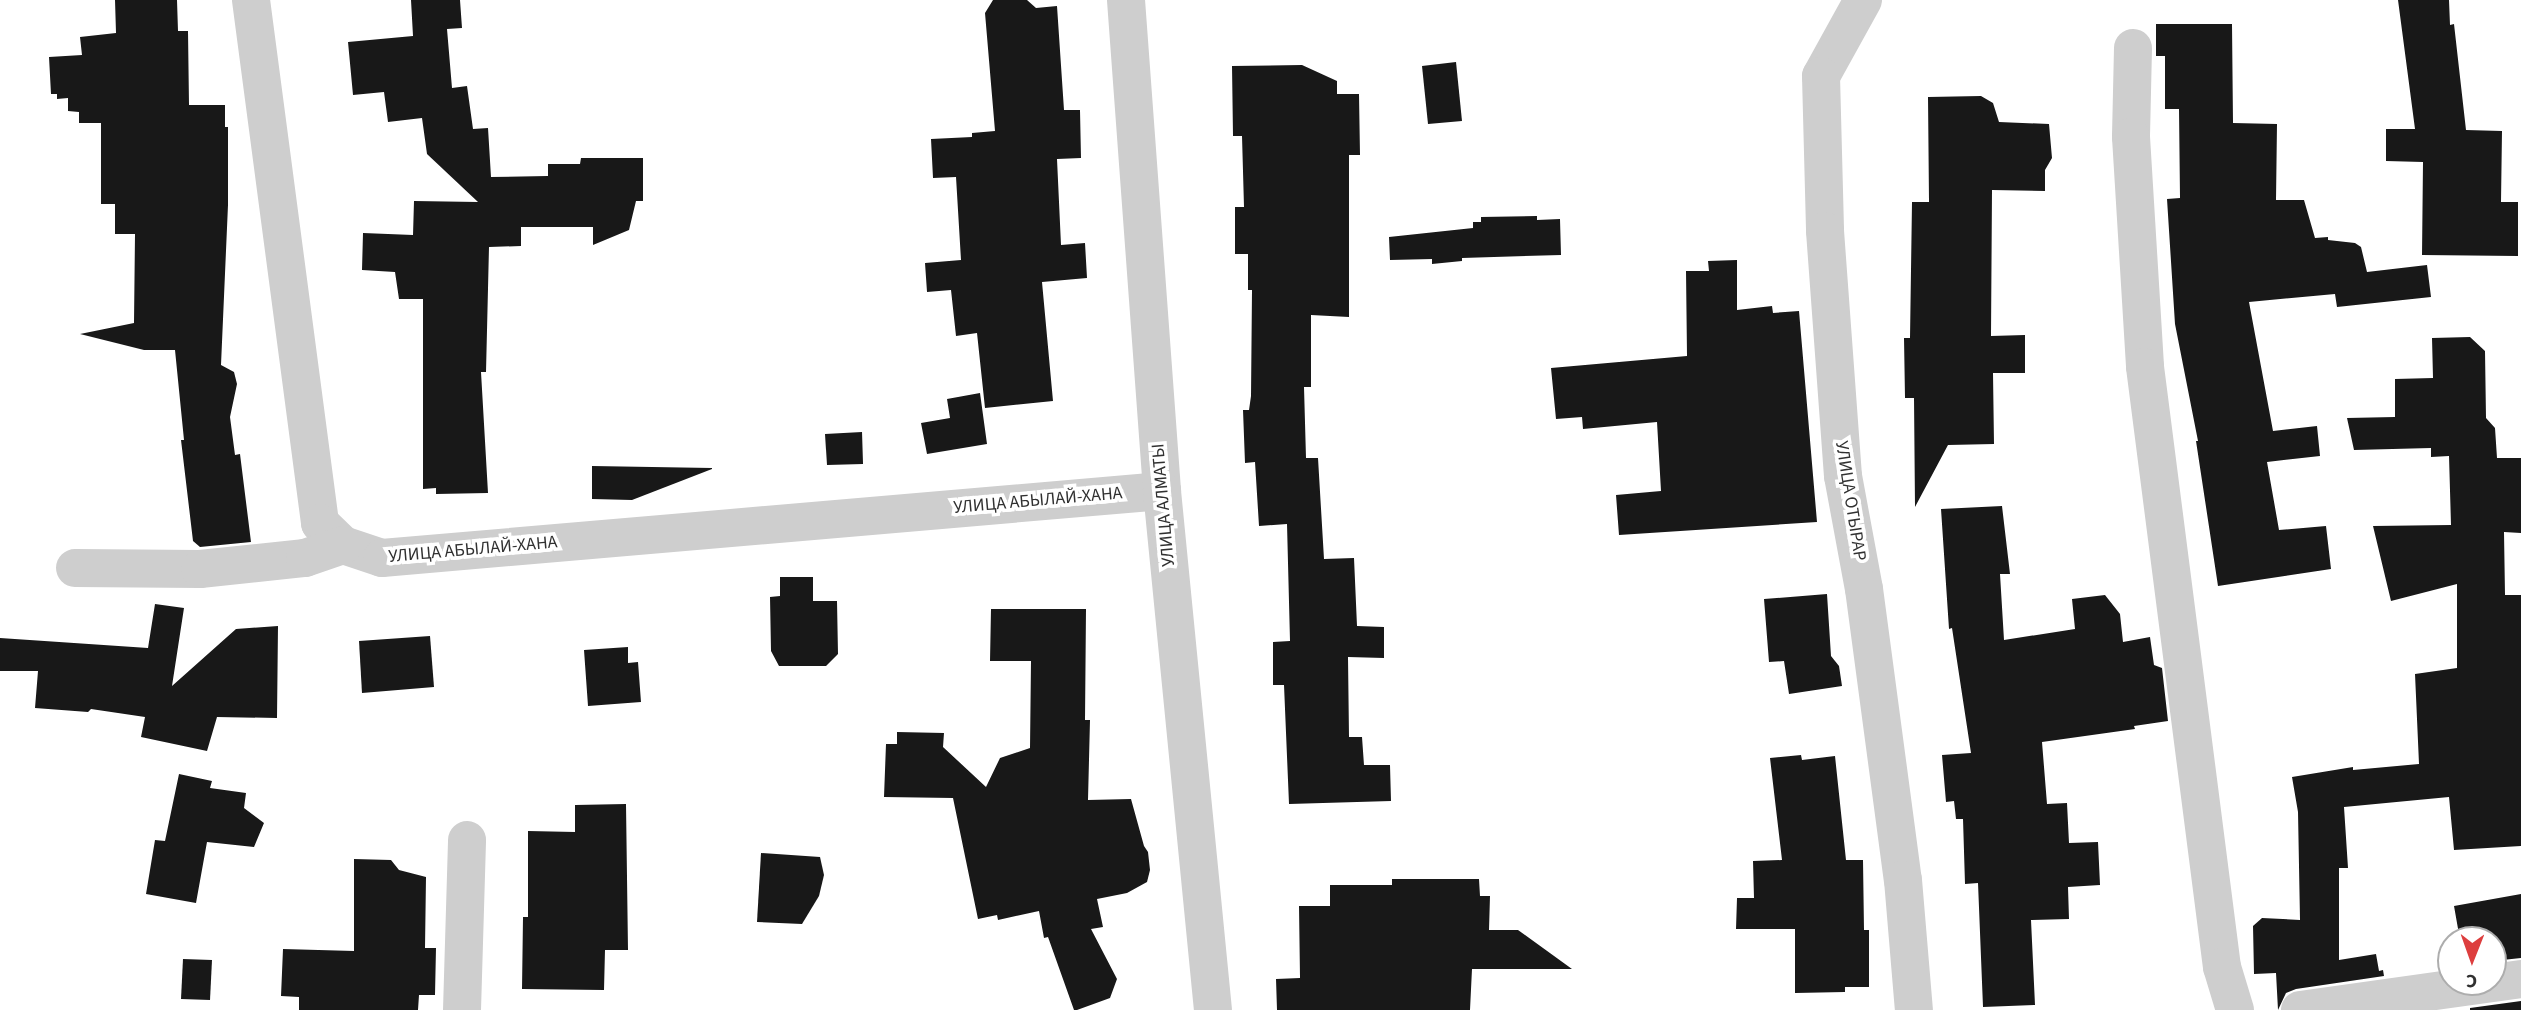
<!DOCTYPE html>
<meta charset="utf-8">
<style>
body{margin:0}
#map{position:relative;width:2521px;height:1010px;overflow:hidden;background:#fff;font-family:"Source Sans 3",sans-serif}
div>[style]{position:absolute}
.building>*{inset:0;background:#181818}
.minor>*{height:38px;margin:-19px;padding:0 19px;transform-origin:19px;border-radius:19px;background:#cecece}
span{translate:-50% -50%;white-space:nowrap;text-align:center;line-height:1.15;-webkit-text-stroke:7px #fff;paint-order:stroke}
.street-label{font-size:18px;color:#313131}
.north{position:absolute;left:2437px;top:926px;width:70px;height:70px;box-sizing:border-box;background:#fff;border:2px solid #adadad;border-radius:50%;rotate:181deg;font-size:19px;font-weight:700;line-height:28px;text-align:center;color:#313131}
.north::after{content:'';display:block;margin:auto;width:24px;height:32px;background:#dd3e3e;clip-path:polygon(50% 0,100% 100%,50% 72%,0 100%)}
</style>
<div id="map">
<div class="building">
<div style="clip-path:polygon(115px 0,177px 0,178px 31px,188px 31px,189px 105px,225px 105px,225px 127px,228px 127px,228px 205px,221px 365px,234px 372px,237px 384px,230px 417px,235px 455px,240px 454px,251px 542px,200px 547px,193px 541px,181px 440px,184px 440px,175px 350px,144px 350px,80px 334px,134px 323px,135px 234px,115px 234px,115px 204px,101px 204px,101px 123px,79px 123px,79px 112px,68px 111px,68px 98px,57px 99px,57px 94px,51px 94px,49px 57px,82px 55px,80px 37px,116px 33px)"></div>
<div style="clip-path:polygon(411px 0,460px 0,462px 28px,447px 29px,452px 88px,467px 86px,473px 129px,488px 128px,491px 177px,548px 176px,548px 164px,580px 164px,581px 158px,643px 158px,643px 201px,636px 201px,629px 230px,593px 245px,593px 227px,521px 227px,521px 246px,489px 247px,486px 372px,481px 372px,488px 493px,436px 494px,436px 488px,423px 489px,423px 299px,399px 299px,395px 272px,362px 270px,363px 233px,413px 235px,414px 201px,478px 202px,427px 154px,422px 118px,388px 122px,384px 92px,353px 95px,348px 42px,413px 36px)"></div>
<div style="clip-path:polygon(993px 0,1027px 0,1036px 8px,1057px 6px,1064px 110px,1080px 110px,1081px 158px,1057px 159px,1061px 245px,1085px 243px,1087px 278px,1042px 282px,1053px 401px,985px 408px,977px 333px,956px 336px,951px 290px,927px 292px,925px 263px,961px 260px,956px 177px,933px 178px,931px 139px,972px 137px,972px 133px,995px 131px,985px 13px)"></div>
<div style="clip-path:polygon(2398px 0,2449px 0,2450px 25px,2454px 24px,2466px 130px,2502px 131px,2501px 202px,2518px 202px,2518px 256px,2422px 255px,2423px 162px,2386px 161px,2386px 129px,2415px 129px)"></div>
<div style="clip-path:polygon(2156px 24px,2232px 24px,2233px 123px,2277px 124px,2276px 200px,2304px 200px,2315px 238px,2328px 237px,2328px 240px,2355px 243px,2361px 247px,2367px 272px,2427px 265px,2431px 297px,2337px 307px,2335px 294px,2249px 302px,2273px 431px,2317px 426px,2320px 456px,2267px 462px,2279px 530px,2326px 526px,2331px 569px,2218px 586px,2196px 441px,2198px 441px,2175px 324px,2167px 199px,2180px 198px,2179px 109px,2165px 109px,2165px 56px,2156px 56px)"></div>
<div style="clip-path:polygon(1456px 62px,1462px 121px,1428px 124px,1422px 66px)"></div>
<div style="clip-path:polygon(1302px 65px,1337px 81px,1337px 94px,1359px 94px,1360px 155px,1349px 155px,1349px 317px,1311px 315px,1311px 387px,1304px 387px,1306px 458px,1318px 458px,1324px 559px,1354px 558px,1357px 626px,1384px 627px,1384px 658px,1348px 657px,1349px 737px,1362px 737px,1364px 765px,1390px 765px,1391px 801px,1289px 804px,1284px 685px,1273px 685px,1273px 642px,1290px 641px,1287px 524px,1259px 526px,1255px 462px,1245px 463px,1243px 410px,1249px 410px,1251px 396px,1252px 290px,1248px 290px,1248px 254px,1235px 254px,1235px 207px,1244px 207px,1242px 136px,1233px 136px,1232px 66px)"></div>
<div style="clip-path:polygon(1981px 96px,1993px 103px,1999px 122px,2049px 124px,2052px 158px,2045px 170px,2045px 191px,1992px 190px,1991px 336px,2025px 335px,2025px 373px,1993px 373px,1994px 444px,1948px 445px,1915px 507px,1914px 398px,1905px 398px,1904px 338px,1910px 338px,1912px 202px,1929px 202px,1928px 97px)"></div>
<div style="clip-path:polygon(1537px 216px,1537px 220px,1560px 219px,1561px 255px,1462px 258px,1462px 261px,1432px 264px,1432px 259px,1390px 260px,1389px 237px,1473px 228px,1473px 222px,1481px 222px,1481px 217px)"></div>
<div style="clip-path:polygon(1737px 260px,1737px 310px,1772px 306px,1773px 313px,1799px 311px,1817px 522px,1619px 535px,1616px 495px,1661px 491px,1657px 422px,1583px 429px,1582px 417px,1556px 419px,1551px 368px,1687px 356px,1686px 271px,1709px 271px,1708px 261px)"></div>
<div style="clip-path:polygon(2470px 337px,2485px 351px,2486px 418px,2495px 428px,2497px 458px,2521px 458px,2521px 533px,2504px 532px,2505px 595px,2521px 595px,2521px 846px,2454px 850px,2449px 797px,2344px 807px,2348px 868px,2339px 868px,2339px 960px,2376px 954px,2379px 971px,2383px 970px,2384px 976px,2296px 989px,2286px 993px,2278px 1010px,2276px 973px,2254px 974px,2253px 926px,2262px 918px,2300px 920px,2298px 812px,2292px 777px,2353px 767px,2353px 770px,2419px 764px,2415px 674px,2457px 668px,2457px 584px,2391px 601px,2373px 526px,2451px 525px,2449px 456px,2431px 457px,2431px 448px,2354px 450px,2347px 418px,2395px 417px,2395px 379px,2433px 378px,2432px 338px)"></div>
<div style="clip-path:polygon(980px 393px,987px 444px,927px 454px,921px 423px,950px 418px,947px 399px)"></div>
<div style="clip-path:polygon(862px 432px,863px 464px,827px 465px,825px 434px)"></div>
<div style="clip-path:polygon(592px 466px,712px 468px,712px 469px,632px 500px,592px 499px)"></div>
<div style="clip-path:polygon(2002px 506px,2010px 574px,2000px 574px,2004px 640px,2075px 629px,2072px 599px,2105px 595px,2120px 614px,2123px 642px,2150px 637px,2154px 665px,2162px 668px,2168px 721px,2134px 726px,2135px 729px,2042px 742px,2047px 804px,2067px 803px,2069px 843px,2098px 842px,2100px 885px,2068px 887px,2069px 919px,2031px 920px,2035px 1005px,1983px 1007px,1978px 883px,1965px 884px,1963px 819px,1956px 819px,1954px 801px,1946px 802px,1942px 755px,1971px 753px,1952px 628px,1949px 629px,1941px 509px)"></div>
<div style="clip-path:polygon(780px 577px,813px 577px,813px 601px,837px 601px,838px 654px,826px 666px,779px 666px,771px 651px,770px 597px,780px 596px)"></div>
<div style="clip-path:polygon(1827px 594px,1831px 656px,1839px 666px,1842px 686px,1789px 694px,1784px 661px,1769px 662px,1764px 599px)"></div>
<div style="clip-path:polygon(155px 604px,184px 608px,172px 686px,236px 629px,278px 626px,277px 718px,217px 717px,207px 751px,141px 737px,145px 717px,91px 709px,88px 712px,35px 708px,38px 671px,0 671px,0 638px,148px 648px)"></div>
<div style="clip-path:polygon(991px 609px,1086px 609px,1085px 720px,1090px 720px,1088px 800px,1131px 799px,1144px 846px,1148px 852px,1150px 870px,1147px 882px,1127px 893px,1097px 899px,1103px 927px,1091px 929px,1117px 979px,1110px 998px,1077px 1010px,1074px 1010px,1048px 937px,1044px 938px,1039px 911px,998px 920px,997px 915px,978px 919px,953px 798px,884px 797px,886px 744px,897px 744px,897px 732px,944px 733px,943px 747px,986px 787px,1000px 758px,1030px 748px,1031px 661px,990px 661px)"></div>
<div style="clip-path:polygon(430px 636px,434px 687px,362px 693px,359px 641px)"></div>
<div style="clip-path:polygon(628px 647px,628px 663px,638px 662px,641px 702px,588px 706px,584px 650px)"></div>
<div style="clip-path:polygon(1801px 755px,1802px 760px,1835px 756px,1846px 860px,1863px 860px,1864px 930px,1869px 930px,1869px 987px,1845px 987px,1845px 992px,1795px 993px,1795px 929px,1736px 929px,1737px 898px,1754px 898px,1753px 861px,1782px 860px,1770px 758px)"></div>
<div style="clip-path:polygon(179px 774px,212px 781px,210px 788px,246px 793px,244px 808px,264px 823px,254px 847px,207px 842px,196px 903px,146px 894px,155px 840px,165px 841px)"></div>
<div style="clip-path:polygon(626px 804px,628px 950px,605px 950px,604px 990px,522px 989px,523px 917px,528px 917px,528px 831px,575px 832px,575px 805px)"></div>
<div style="clip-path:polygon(761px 853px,820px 857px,824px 875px,819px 896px,802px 924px,757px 922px)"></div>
<div style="clip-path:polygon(354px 859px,391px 860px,399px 870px,426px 877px,425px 948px,436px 948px,435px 995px,419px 995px,418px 1010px,299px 1010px,299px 997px,281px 996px,283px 949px,354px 951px)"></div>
<div style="clip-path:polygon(1392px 879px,1479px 879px,1480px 896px,1490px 896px,1489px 930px,1518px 930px,1572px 969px,1472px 969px,1470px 1010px,1277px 1010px,1276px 979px,1300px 978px,1299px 906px,1330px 906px,1330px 885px,1392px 885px)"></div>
<div style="clip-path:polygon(2521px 894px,2521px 958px,2493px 961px,2493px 940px,2460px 940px,2454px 906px)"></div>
<div style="clip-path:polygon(183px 959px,212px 960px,210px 1000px,181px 999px)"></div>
<div style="clip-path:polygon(2521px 1001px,2521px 1010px,2470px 1010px,2470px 1008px)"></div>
</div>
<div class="minor">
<div style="left:251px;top:0;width:528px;rotate:82.48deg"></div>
<div style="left:320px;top:523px;width:32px;rotate:44deg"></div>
<div style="left:343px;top:545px;width:41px;rotate:18.4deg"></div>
<div style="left:382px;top:558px;width:783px;rotate:-4.91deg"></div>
<div style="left:1126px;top:0;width:492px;rotate:85.8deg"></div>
<div style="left:1162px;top:491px;width:521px;rotate:84.39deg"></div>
<div style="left:1863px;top:0;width:87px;rotate:118.9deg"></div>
<div style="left:1821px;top:76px;width:155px;rotate:88.5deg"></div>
<div style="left:1825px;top:231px;width:246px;rotate:85.8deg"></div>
<div style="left:1843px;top:476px;width:115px;rotate:79.5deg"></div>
<div style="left:1864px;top:589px;width:294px;rotate:82.4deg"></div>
<div style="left:1903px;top:880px;width:130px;rotate:85.2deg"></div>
<div style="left:2133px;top:48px;width:89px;rotate:91.3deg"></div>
<div style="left:2131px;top:137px;width:230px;rotate:86.5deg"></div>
<div style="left:2145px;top:367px;width:605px;rotate:82.69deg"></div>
<div style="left:2222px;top:967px;width:45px;rotate:73.2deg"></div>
<div style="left:75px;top:568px;width:125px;rotate:0.5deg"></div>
<div style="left:200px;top:569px;width:106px;rotate:-6deg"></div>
<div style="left:305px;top:558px;width:40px;rotate:-18.9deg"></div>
<div style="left:462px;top:1010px;width:170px;rotate:-88.3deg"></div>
<div style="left:2300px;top:1010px;width:223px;rotate:-8deg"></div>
</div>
<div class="street-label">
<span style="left:1038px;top:501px;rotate:-5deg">УЛИЦА АБЫЛАЙ-ХАНА</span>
<span style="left:1850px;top:501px;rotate:81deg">УЛИЦА ОТЫРАР</span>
<span style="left:1164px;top:505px;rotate:-95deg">УЛИЦА АЛМАТЫ</span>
<span style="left:473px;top:550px;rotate:-5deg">УЛИЦА АБЫЛАЙ-ХАНА</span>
</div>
<div class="north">С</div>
</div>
